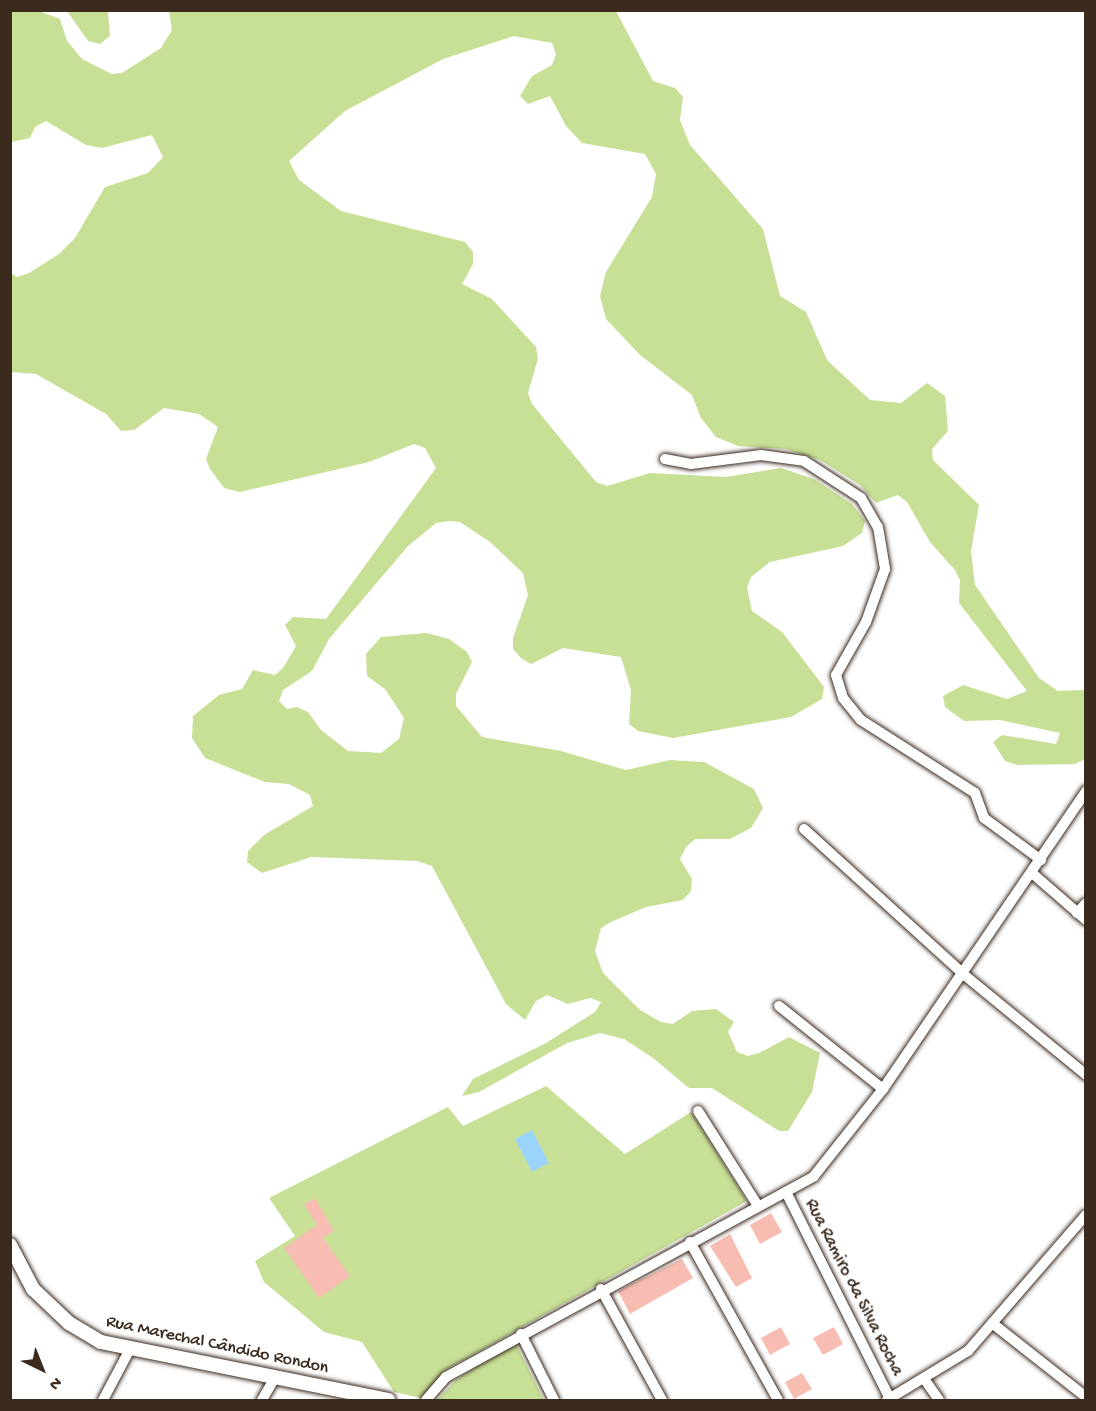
<!DOCTYPE html>
<meta charset="utf-8">
<style>
body{margin:0}
#map{position:relative;width:1096px;height:1411px;overflow:hidden;background:#fff;font-family:"Gochi Hand",sans-serif}
div>[style]{position:absolute}
.green>*{inset:0;background:#c7e096}
.water>*{inset:0;background:#9bd4fb}
.building>*{inset:0;background:#f8bdb2}
.roads{filter:drop-shadow(0 0 2px #3b2a1e) drop-shadow(0 0 2px #3b2a1e)}
.street>*{height:10px;margin:-5px;padding:0 5px;transform-origin:5px;border-radius:5px;background:#fff}
.secondary>*{height:14px;margin:-7px;padding:0 7px;transform-origin:7px;border-radius:7px;background:#fff}
span{translate:-50% -50%;white-space:nowrap;text-align:center;line-height:1.15;-webkit-text-stroke:6px #fff;paint-order:stroke}
.street-label{font-size:18px;color:#3b2a1e}
.frame{position:absolute;inset:0;border:12px solid #3b2a1e;pointer-events:none}
.north{position:absolute;left:12px;top:1339px;width:60px;height:60px;-webkit-text-stroke:4px #fff;paint-order:stroke;rotate:137deg;font-size:16px;font-weight:700;line-height:24px;text-align:center;color:#3b2a1e}
.north::after{content:'';display:block;margin:auto;width:21px;height:27px;background:#3b2a1e;clip-path:polygon(50% 0,100% 100%,50% 72%,0 100%)}
</style>
<div id="map">
<div class="green">
<div style="clip-path:polygon(11px 10px,39px 11px,60px 19px,67px 41px,82px 59px,112px 74px,122px 73px,161px 48px,172px 30px,169px 11px,616px 11px,653px 81px,675px 88px,683px 97px,680px 120px,690px 145px,763px 229px,780px 296px,806px 312px,827px 360px,870px 400px,901px 403px,927px 383px,945px 396px,948px 431px,932px 449px,933px 460px,979px 505px,971px 551px,975px 585px,1039px 678px,1058px 691px,1085px 690px,1085px 759px,1075px 764px,1017px 765px,1005px 761px,993px 742px,1002px 735px,1056px 744px,1060px 733px,1000px 720px,964px 721px,945px 707px,943px 696px,963px 685px,1007px 699px,1027px 691px,959px 603px,960px 580px,955px 570px,930px 542px,907px 502px,898px 495px,876px 503px,860px 485px,820px 460px,785px 449px,738px 446px,716px 437px,701px 418px,692px 395px,640px 355px,606px 319px,600px 296px,606px 272px,652px 197px,656px 174px,645px 154px,582px 143px,566px 126px,550px 96px,528px 104px,520px 96px,532px 76px,552px 65px,556px 54px,552px 43px,514px 36px,443px 59px,345px 111px,289px 161px,299px 180px,341px 211px,465px 242px,473px 252px,473px 264px,462px 284px,492px 299px,536px 347px,538px 359px,528px 393px,532px 404px,596px 482px,607px 486px,650px 473px,726px 477px,781px 468px,814px 479px,852px 504px,865px 521px,862px 533px,843px 546px,770px 562px,751px 577px,747px 588px,752px 611px,782px 632px,824px 687px,822px 699px,791px 717px,673px 738px,638px 731px,629px 724px,631px 690px,621px 657px,563px 648px,531px 664px,521px 658px,513px 649px,513px 638px,528px 595px,523px 573px,490px 542px,460px 522px,448px 521px,436px 523px,408px 546px,329px 639px,312px 671px,283px 690px,279px 701px,287px 709px,297px 707px,308px 712px,321px 730px,348px 751px,381px 753px,399px 739px,404px 718px,385px 689px,367px 676px,366px 654px,381px 637px,427px 633px,449px 639px,467px 652px,472px 662px,456px 694px,456px 706px,482px 737px,561px 751px,626px 770px,670px 760px,704px 762px,754px 789px,763px 808px,751px 828px,730px 839px,695px 839px,686px 847px,680px 859px,692px 879px,691px 891px,683px 900px,646px 907px,611px 922px,601px 928px,595px 951px,603px 973px,640px 1010px,661px 1022px,673px 1024px,692px 1011px,716px 1009px,734px 1022px,728px 1032px,737px 1052px,748px 1056px,759px 1053px,789px 1037px,820px 1053px,812px 1092px,788px 1131px,779px 1131px,712px 1088px,689px 1088px,653px 1058px,624px 1039px,600px 1033px,567px 1043px,479px 1092px,462px 1096px,473px 1079px,546px 1043px,595px 1012px,601px 1002px,590px 998px,568px 1004px,547px 995px,536px 1001px,525px 1020px,506px 1004px,432px 866px,417px 861px,311px 857px,262px 873px,247px 862px,248px 851px,264px 835px,313px 806px,310px 795px,289px 784px,265px 782px,205px 758px,192px 738px,193px 716px,219px 695px,242px 689px,253px 670px,275px 675px,283px 668px,296px 646px,285px 625px,293px 617px,326px 619px,436px 468px,425px 448px,414px 444px,369px 462px,240px 492px,224px 488px,210px 469px,206px 459px,218px 427px,199px 414px,164px 408px,134px 430px,121px 431px,106px 414px,36px 374px,11px 372px,11px 273px,17px 277px,29px 273px,59px 254px,75px 238px,105px 187px,148px 173px,163px 157px,152px 135px,102px 148px,86px 145px,46px 121px,35px 127px,30px 138px,11px 142px)"></div>
<div style="clip-path:polygon(67px 11px,108px 11px,110px 36px,100px 44px,88px 41px)"></div>
<div style="clip-path:polygon(546px 1086px,625px 1154px,691px 1112px,747px 1201px,445px 1370px,426px 1399px,394px 1392px,362px 1342px,324px 1332px,264px 1282px,255px 1261px,295px 1236px,269px 1198px,448px 1107px,463px 1126px)"></div>
<div style="clip-path:polygon(515px 1342px,544px 1400px,437px 1400px,456px 1380px)"></div>
</div>
<div class="water">
<div style="clip-path:polygon(532px 1130px,549px 1163px,532px 1172px,515px 1139px)"></div>
</div>
<div class="building">
<div style="clip-path:polygon(315px 1198px,334px 1231px,323px 1238px,350px 1276px,319px 1298px,284px 1248px,317px 1225px,304px 1204px)"></div>
<div style="clip-path:polygon(771px 1213px,782px 1232px,760px 1244px,750px 1225px)"></div>
<div style="clip-path:polygon(730px 1234px,752px 1278px,736px 1287px,710px 1246px)"></div>
<div style="clip-path:polygon(682px 1259px,693px 1278px,630px 1314px,618px 1291px)"></div>
<div style="clip-path:polygon(781px 1327px,790px 1344px,770px 1355px,761px 1338px)"></div>
<div style="clip-path:polygon(834px 1327px,843px 1344px,823px 1355px,813px 1338px)"></div>
<div style="clip-path:polygon(802px 1373px,812px 1389px,794px 1399px,785px 1382px)"></div>
</div>
<div class="roads">
<div class="street">
<div style="left:665px;top:459px;width:26px;rotate:11deg"></div>
<div style="left:691px;top:464px;width:71px;rotate:-7.3deg"></div>
<div style="left:761px;top:455px;width:43px;rotate:7.9deg"></div>
<div style="left:804px;top:461px;width:68px;rotate:33deg"></div>
<div style="left:861px;top:498px;width:34px;rotate:60deg"></div>
<div style="left:878px;top:527px;width:43px;rotate:80.5deg"></div>
<div style="left:885px;top:569px;width:56px;rotate:109.7deg"></div>
<div style="left:866px;top:622px;width:61px;rotate:119.5deg"></div>
<div style="left:836px;top:675px;width:24px;rotate:73deg"></div>
<div style="left:843px;top:698px;width:28px;rotate:51deg"></div>
<div style="left:861px;top:720px;width:135px;rotate:32.6deg"></div>
<div style="left:975px;top:793px;width:27px;rotate:70deg"></div>
<div style="left:984px;top:818px;width:71px;rotate:36.4deg"></div>
<div style="left:804px;top:829px;width:214px;rotate:42.3deg"></div>
<div style="left:962px;top:973px;width:161px;rotate:39.4deg"></div>
<div style="left:1032px;top:873px;width:72px;rotate:41deg"></div>
<div style="left:1077px;top:913px;width:13px;rotate:-48deg"></div>
<div style="left:779px;top:1006px;width:133px;rotate:38.6deg"></div>
<div style="left:698px;top:1111px;width:112px;rotate:57.7deg"></div>
<div style="left:786px;top:1192px;width:232px;rotate:63.3deg"></div>
<div style="left:690px;top:1242px;width:181px;rotate:60.9deg"></div>
<div style="left:601px;top:1289px;width:127px;rotate:61.2deg"></div>
<div style="left:992px;top:1323px;width:120px;rotate:38.2deg"></div>
<div style="left:521px;top:1334px;width:74px;rotate:63.4deg"></div>
<div style="left:925px;top:1380px;width:24px;rotate:55deg"></div>
<div style="left:103px;top:1400px;width:58px;rotate:-62.1deg"></div>
<div style="left:262px;top:1400px;width:28px;rotate:-60deg"></div>
<div style="left:426px;top:1400px;width:30px;rotate:-49deg"></div>
<div style="left:446px;top:1377px;width:419px;rotate:-28.6deg"></div>
<div style="left:814px;top:1176px;width:111px;rotate:-51.6deg"></div>
<div style="left:883px;top:1089px;width:361px;rotate:-55.7deg"></div>
<div style="left:887px;top:1400px;width:95px;rotate:-31.2deg"></div>
<div style="left:968px;top:1351px;width:180px;rotate:-49.1deg"></div>
</div>
<div class="secondary">
<div style="left:10px;top:1245px;width:50px;rotate:62.4deg"></div>
<div style="left:33px;top:1289px;width:50px;rotate:43.4deg"></div>
<div style="left:69px;top:1323px;width:37px;rotate:31deg"></div>
<div style="left:101px;top:1342px;width:293px;rotate:11.4deg"></div>
</div>
</div>
<div class="street-label">
<span style="left:853px;top:1288px;rotate:63deg">Rua Ramiro da Silva Rocha</span>
<span style="left:217px;top:1346px;rotate:12deg">Rua Marechal Cândido Rondon</span>
</div>
<div class="frame"></div>
<div class="north">N</div>
</div>
